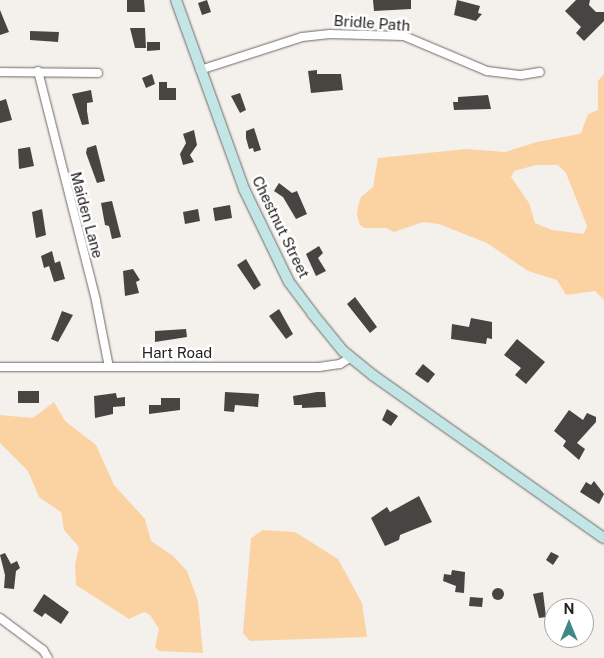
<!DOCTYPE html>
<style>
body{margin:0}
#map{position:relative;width:604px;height:658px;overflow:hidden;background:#f4f0ec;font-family:"Public Sans",sans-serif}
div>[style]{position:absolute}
.green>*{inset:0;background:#fbd3a3}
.building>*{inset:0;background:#474441}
.round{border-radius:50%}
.roads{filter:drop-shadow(0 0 1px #6c6966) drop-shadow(0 0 1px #6c6966)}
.street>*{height:8px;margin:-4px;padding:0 4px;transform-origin:4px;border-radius:4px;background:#fff}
.secondary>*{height:10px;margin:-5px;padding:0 5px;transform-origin:5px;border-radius:5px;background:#c2e6e6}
span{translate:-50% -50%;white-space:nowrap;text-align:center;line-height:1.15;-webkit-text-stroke:5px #fff;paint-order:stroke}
.street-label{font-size:15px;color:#232220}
.north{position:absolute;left:544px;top:598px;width:50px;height:50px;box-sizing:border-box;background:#fff;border:1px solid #a7a7a6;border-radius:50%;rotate:0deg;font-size:14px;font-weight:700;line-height:20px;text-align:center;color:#232220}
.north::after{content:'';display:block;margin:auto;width:18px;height:22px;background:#408887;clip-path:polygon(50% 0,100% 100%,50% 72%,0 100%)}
</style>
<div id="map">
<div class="green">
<div style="clip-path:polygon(evenodd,604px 74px,604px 300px,595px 291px,566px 295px,557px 280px,528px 271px,487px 243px,439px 224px,423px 222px,394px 232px,386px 228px,364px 228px,360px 225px,357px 215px,358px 206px,361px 197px,373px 187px,378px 158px,466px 149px,505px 152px,537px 142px,574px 135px,581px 133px,588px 114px,598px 110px,598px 81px,604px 74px,536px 165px,558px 165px,566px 173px,587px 226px,584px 234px,552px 230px,535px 223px,529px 203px,511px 177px,514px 171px,536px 165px)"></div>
<div style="clip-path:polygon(54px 402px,65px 421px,96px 445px,114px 485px,145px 519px,151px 541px,173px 556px,187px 571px,198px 601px,203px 653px,159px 651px,155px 647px,159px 629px,150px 615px,144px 612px,129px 619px,76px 585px,75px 565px,79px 547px,64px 530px,61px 512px,39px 497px,28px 471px,0 443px,0 415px,33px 418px)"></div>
<div style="clip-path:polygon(263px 530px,295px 532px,338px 559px,362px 603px,367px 637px,250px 641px,243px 633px,251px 538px)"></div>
</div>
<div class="building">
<div style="clip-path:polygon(127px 0,144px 0,145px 12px,127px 12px)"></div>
<div style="clip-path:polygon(207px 0,211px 12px,202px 15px,198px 3px)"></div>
<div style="clip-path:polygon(373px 0,411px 0,411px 9px,374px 11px)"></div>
<div style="clip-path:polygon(457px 0,480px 6px,478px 13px,482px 14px,476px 21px,454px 15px)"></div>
<div style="clip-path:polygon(576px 0,590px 0,589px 5px,596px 12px,604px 12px,604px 21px,584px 41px,576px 33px,581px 27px,565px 11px)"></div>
<div style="clip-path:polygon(0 10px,9px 32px,0 35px)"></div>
<div style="clip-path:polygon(130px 28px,145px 28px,146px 48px,135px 48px)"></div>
<div style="clip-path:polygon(30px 31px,59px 32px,58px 42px,30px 40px)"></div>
<div style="clip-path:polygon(147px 42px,160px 42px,160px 50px,147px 51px)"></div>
<div style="clip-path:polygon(317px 70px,317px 74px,341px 74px,343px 90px,311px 93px,308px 71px)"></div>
<div style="clip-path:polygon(152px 74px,155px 84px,146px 88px,142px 78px)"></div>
<div style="clip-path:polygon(159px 82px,167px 82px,167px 88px,176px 88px,176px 100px,159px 100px)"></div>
<div style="clip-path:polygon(91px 90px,93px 102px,87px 103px,87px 111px,89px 124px,82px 125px,72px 94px)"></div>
<div style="clip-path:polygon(240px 93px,246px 110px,240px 113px,231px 96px)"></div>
<div style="clip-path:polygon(488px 95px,491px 109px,454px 110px,453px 102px,458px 102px,458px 97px)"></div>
<div style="clip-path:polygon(6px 99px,12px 120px,0 123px,0 101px)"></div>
<div style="clip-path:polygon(254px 128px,261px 150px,254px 152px,253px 148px,249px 149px,246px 138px,246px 131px)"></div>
<div style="clip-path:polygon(194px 130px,197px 145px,190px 155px,194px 162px,183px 165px,180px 154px,186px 143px,183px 134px)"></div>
<div style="clip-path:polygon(96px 145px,105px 181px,97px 183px,86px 153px,87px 148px)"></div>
<div style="clip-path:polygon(30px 147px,34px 166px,19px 169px,18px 149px)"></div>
<div style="clip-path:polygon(279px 183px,292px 193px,297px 191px,307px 214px,296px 219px,283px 197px,274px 191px)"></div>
<div style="clip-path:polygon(112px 201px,121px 237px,112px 239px,109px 226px,105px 225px,101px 203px)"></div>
<div style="clip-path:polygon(230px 205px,232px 218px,215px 221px,213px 208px)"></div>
<div style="clip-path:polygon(42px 209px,46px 235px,36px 238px,32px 212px)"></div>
<div style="clip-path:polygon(198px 209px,200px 221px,185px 224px,183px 212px)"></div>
<div style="clip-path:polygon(319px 246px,323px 253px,318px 258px,326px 271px,316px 276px,306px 254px)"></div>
<div style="clip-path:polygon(52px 251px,55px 263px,60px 261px,65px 279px,54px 282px,49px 266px,44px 268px,41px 256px)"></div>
<div style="clip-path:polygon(246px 259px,261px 285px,254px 290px,237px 265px)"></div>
<div style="clip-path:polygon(133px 269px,140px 280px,136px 282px,139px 293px,125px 296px,123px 271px)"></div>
<div style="clip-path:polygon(355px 297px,377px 327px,370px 333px,347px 304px)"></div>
<div style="clip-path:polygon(279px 309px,293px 334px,286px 339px,269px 316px)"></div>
<div style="clip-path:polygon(62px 311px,73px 315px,58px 342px,51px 339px)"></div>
<div style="clip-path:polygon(471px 318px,492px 322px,492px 339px,487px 338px,486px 344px,451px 339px,452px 324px,469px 327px)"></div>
<div style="clip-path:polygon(186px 329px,187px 337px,155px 342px,155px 331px)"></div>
<div style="clip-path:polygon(517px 339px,545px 362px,526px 384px,515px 375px,521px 368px,504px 355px)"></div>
<div style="clip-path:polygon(423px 364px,435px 374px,428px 383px,415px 374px)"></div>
<div style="clip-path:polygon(18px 391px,39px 391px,39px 403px,18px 403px)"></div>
<div style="clip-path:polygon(225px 392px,259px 394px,258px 407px,235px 405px,234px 412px,224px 411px)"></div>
<div style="clip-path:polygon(317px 392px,325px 392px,326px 407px,302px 408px,302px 405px,294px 405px,293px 396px)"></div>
<div style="clip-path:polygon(116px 393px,117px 398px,125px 397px,125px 406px,113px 407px,113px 414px,95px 418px,94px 396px)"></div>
<div style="clip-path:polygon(161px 398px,180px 398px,180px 410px,149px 414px,149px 405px,161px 405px)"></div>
<div style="clip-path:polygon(387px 409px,398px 416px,391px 426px,382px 420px)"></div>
<div style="clip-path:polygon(569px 410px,583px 420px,587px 413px,596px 417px,596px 422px,577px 443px,585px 449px,579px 460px,563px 446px,566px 441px,554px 431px)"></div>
<div style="clip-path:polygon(594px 481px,604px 494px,599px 504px,580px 492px,586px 482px,591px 485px)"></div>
<div style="clip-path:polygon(419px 496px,432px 522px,400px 535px,399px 540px,385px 546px,371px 518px,387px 507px,390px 512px)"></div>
<div style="clip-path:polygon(551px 552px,559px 556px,553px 565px,546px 560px)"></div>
<div style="clip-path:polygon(5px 553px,11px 564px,17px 561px,20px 568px,16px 571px,14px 589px,4px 588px,5px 575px,0 555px)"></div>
<div style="clip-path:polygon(452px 570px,465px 572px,464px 593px,455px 592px,456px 586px,443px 581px,444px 574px,451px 575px)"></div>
<div class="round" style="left:492px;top:588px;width:12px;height:12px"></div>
<div style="clip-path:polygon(543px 592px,546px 617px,539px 618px,533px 594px)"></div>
<div style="clip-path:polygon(44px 594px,69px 612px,61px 624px,45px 613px,42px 617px,33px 611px)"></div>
<div style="clip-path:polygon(470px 597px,483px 598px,482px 607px,469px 606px)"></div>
</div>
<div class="roads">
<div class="street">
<div style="left:200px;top:70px;width:107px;rotate:-17.9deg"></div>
<div style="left:302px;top:37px;width:28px;rotate:-6deg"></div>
<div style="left:330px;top:34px;width:74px;rotate:1.5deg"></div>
<div style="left:404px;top:36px;width:90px;rotate:22.9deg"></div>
<div style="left:487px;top:71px;width:34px;rotate:7deg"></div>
<div style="left:521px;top:75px;width:19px;rotate:-9deg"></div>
<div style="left:38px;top:71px;width:237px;rotate:75.8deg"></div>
<div style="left:96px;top:301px;width:67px;rotate:78.9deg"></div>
<div style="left:0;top:72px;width:98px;rotate:0.6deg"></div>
<div style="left:0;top:367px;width:319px"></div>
<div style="left:319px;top:367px;width:21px;rotate:-8deg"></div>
<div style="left:340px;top:364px;width:13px;rotate:-32deg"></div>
<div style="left:0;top:618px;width:54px;rotate:36.7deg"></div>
<div style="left:43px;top:650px;width:9px;rotate:58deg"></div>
</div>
<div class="secondary">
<div style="left:176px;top:0;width:201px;rotate:70.2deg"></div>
<div style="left:244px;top:189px;width:103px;rotate:64.2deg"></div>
<div style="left:289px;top:282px;width:39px;rotate:53deg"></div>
<div style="left:312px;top:313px;width:49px;rotate:50.8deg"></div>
<div style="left:343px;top:351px;width:40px;rotate:39deg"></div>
<div style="left:374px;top:376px;width:281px;rotate:35.2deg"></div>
</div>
</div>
<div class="street-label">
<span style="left:372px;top:23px;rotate:4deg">Bridle Path</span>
<span style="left:87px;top:215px;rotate:75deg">Maiden Lane</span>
<span style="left:281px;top:227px;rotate:64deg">Chestnut Street</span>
<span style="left:177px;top:353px">Hart Road</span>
</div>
<div class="north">N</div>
</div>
